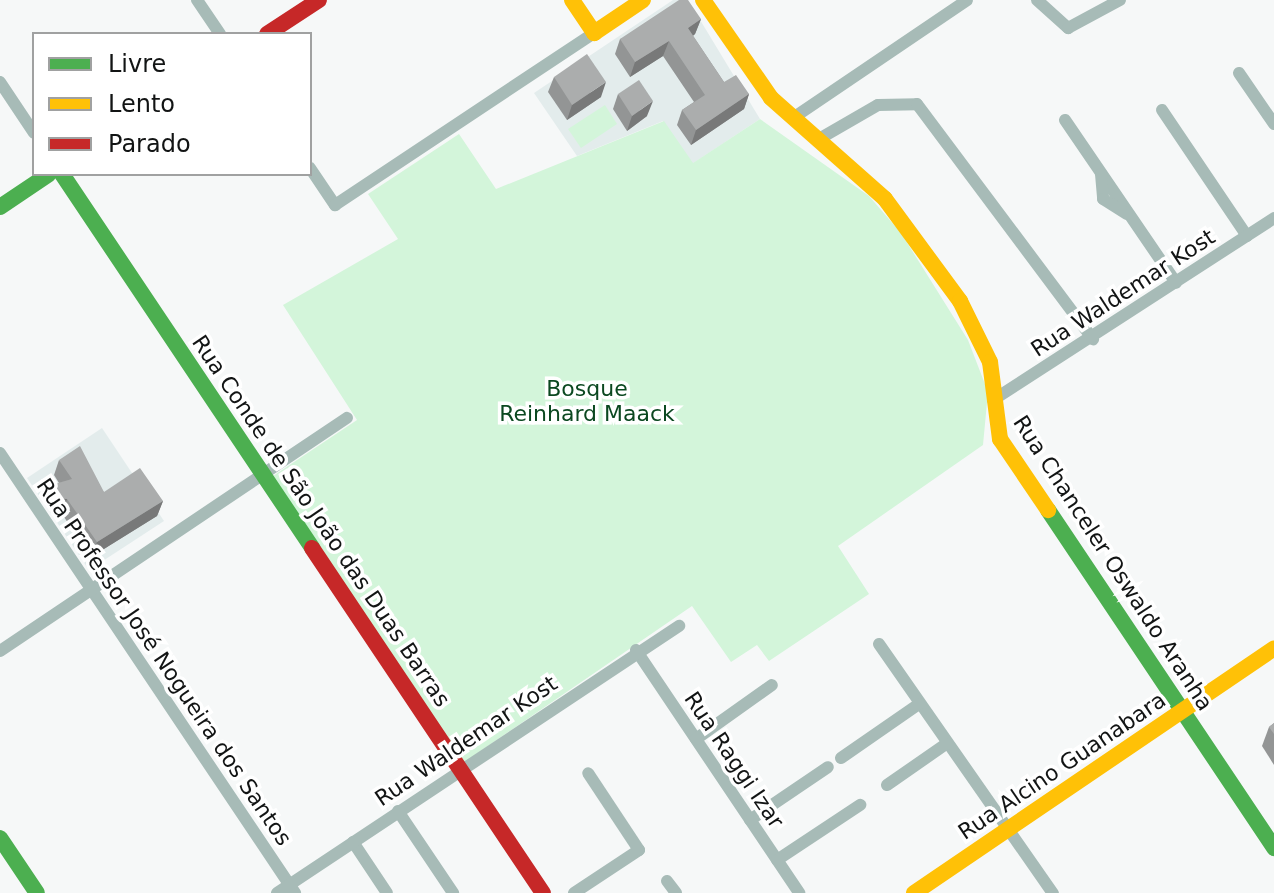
<!DOCTYPE html>
<meta charset="utf-8">
<style>
body{margin:0}
#map{position:relative;width:1274px;height:893px;overflow:hidden;background:#f6f8f8;font-family:"DejaVu Sans",sans-serif}
div>[style]{position:absolute}
.built>*{inset:0;background:#e3ecec}
.green>*{inset:0;background:#d3f5da}
.street>*{height:12px;margin:-6px;padding:0 6px;transform-origin:6px;border-radius:6px;background:#a7bbb7}
.fast>*{height:16px;margin:-8px;padding:0 8px;transform-origin:8px;border-radius:8px;background:#4caf50}
.slow>*{height:16px;margin:-8px;padding:0 8px;transform-origin:8px;border-radius:8px;background:#ffc107}
.jam>*{height:16px;margin:-8px;padding:0 8px;transform-origin:8px;border-radius:8px;background:#c62828}
.wall>*{inset:0;background:#939595}
.shaded-wall>*{inset:0;background:#787979}
.building>*{inset:0;background:#abadad}
span{translate:-50% -50%;white-space:nowrap;text-align:center;line-height:1.15;-webkit-text-stroke:7px #fff;paint-order:stroke}
.street-label{font-size:22px;color:#121414}
.park-label{font-size:22px;color:#0b4820}
.legend{position:absolute;left:32px;top:32px;width:280px;height:144px;box-sizing:border-box;background:#fff;border:2px solid #a0a1a1;margin:0;padding:10px 14px;list-style:none;font-size:24px;color:#121414}
.legend li{display:flex;align-items:center;gap:16px;height:40px}
.legend b{width:40px;border:2px solid #a0a1a1}
</style>
<div id="map">
<div class="built">
<div style="clip-path:polygon(673px 0,688px 0,760px 119px,692px 164px,663px 121px,577px 156px,534px 93px)"></div>
<div style="clip-path:polygon(102px 428px,164px 521px,89px 570px,27px 478px)"></div>
</div>
<div class="green">
<div style="clip-path:polygon(605px 105px,617px 124px,581px 148px,568px 129px)"></div>
<div style="clip-path:polygon(760px 119px,869px 196px,901px 233px,968px 340px,988px 392px,983px 445px,838px 546px,869px 594px,769px 661px,757px 645px,731px 662px,692px 606px,463px 763px,273px 476px,357px 420px,283px 305px,398px 239px,368px 194px,459px 134px,496px 189px,664px 121px,693px 163px)"></div>
</div>
<div class="street">
<div style="left:197px;top:0;width:41px;rotate:55.9deg"></div>
<div style="left:1037px;top:0;width:42px;rotate:42.1deg"></div>
<div style="left:1068px;top:28px;width:59px;rotate:-28.3deg"></div>
<div style="left:1239px;top:73px;width:62px;rotate:55.5deg"></div>
<div style="left:0;top:82px;width:61px;rotate:56.3deg"></div>
<div style="left:1162px;top:110px;width:152px;rotate:56deg"></div>
<div style="left:793px;top:118px;width:210px;rotate:-34.1deg"></div>
<div style="left:1065px;top:120px;width:197px;rotate:55.7deg"></div>
<div style="left:819px;top:139px;width:68px;rotate:-30deg"></div>
<div style="left:878px;top:105px;width:39px;rotate:-1deg"></div>
<div style="left:917px;top:104px;width:294px;rotate:53.2deg"></div>
<div style="left:310px;top:168px;width:45px;rotate:56deg"></div>
<div style="left:335px;top:205px;width:311px;rotate:-33.6deg"></div>
<div style="left:1101px;top:174px;width:25px;rotate:85deg"></div>
<div style="left:1103px;top:199px;width:28px;rotate:32deg"></div>
<div style="left:993px;top:400px;width:335px;rotate:-32.9deg"></div>
<div style="left:0;top:453px;width:530px;rotate:56.16deg"></div>
<div style="left:879px;top:644px;width:304px;rotate:55.1deg"></div>
<div style="left:636px;top:650px;width:293px;rotate:56.1deg"></div>
<div style="left:0;top:651px;width:418px;rotate:-33.9deg"></div>
<div style="left:696px;top:739px;width:93px;rotate:-35.4deg"></div>
<div style="left:841px;top:758px;width:95px;rotate:-34.7deg"></div>
<div style="left:887px;top:785px;width:72px;rotate:-34.8deg"></div>
<div style="left:398px;top:811px;width:99px;rotate:56.1deg"></div>
<div style="left:750px;top:820px;width:94px;rotate:-34.2deg"></div>
<div style="left:353px;top:842px;width:61px;rotate:56.3deg"></div>
<div style="left:777px;top:860px;width:100px;rotate:-33.5deg"></div>
<div style="left:667px;top:881px;width:15px;rotate:53deg"></div>
<div style="left:277px;top:893px;width:483px;rotate:-33.6deg"></div>
<div style="left:574px;top:893px;width:78px;rotate:-33.5deg"></div>
<div style="left:639px;top:850px;width:92px;rotate:-123.5deg"></div>
</div>
<div class="fast">
<div style="left:62px;top:174px;width:450px;rotate:56.2deg"></div>
<div style="left:0;top:207px;width:59px;rotate:-34deg"></div>
<div style="left:1048px;top:510px;width:407px;rotate:56.2deg"></div>
<div style="left:0;top:838px;width:66px;rotate:56.1deg"></div>
</div>
<div class="slow">
<div style="left:572px;top:0;width:40px;rotate:56deg"></div>
<div style="left:594px;top:33px;width:59px;rotate:-34deg"></div>
<div style="left:703px;top:0;width:119px;rotate:55.2deg"></div>
<div style="left:771px;top:98px;width:152px;rotate:41.5deg"></div>
<div style="left:885px;top:199px;width:127px;rotate:53.7deg"></div>
<div style="left:960px;top:301px;width:68px;rotate:63.8deg"></div>
<div style="left:990px;top:362px;width:78px;rotate:82.6deg"></div>
<div style="left:1000px;top:439px;width:86px;rotate:55.9deg"></div>
<div style="left:914px;top:893px;width:435px;rotate:-34.2deg"></div>
</div>
<div class="jam">
<div style="left:267px;top:34px;width:62px;rotate:-33.2deg"></div>
<div style="left:312px;top:548px;width:415px;rotate:56.2deg"></div>
</div>
<div class="wall">
<div style="clip-path:polygon(701px 19px,695px 34px,693px 36px,724px 82px,749px 94px,744px 109px,691px 145px,677px 125px,682px 110px,694px 102px,663px 56px,630px 77px,615px 54px,620px 39px)"></div>
<div style="clip-path:polygon(554px 77px,601px 97px,567px 120px,548px 92px)"></div>
<div style="clip-path:polygon(618px 94px,647px 116px,627px 131px,613px 109px)"></div>
<div style="clip-path:polygon(59px 460px,104px 492px,163px 501px,157px 516px,91px 557px,62px 514px,51px 513px,45px 500px,51px 485px,59px 483px,54px 475px)"></div>
<div style="clip-path:polygon(1274px 723px,1274px 765px,1262px 746px,1269px 727px)"></div>
</div>
<div class="shaded-wall">
<div style="clip-path:polygon(701px 19px,695px 34px,682px 43px,688px 28px)"></div>
<div style="clip-path:polygon(669px 41px,663px 56px,630px 77px,635px 62px)"></div>
<div style="clip-path:polygon(606px 82px,601px 97px,567px 120px,572px 105px)"></div>
<div style="clip-path:polygon(749px 94px,744px 109px,691px 145px,696px 130px)"></div>
<div style="clip-path:polygon(653px 101px,647px 116px,627px 131px,632px 116px)"></div>
<div style="clip-path:polygon(56px 498px,67px 499px,62px 514px,51px 513px)"></div>
<div style="clip-path:polygon(163px 501px,157px 516px,91px 557px,97px 542px)"></div>
</div>
<div class="building">
<div style="clip-path:polygon(679px 0,688px 0,701px 19px,688px 28px,724px 82px,736px 75px,749px 94px,696px 130px,682px 110px,705px 95px,669px 41px,635px 62px,620px 39px)"></div>
<div style="clip-path:polygon(587px 54px,606px 82px,572px 105px,554px 77px)"></div>
<div style="clip-path:polygon(639px 80px,653px 101px,632px 116px,618px 94px)"></div>
<div style="clip-path:polygon(80px 446px,104px 492px,140px 468px,163px 501px,97px 542px,67px 499px,56px 498px,51px 485px,72px 479px,59px 460px)"></div>
<div style="clip-path:polygon(1274px 723px,1274px 734px,1269px 727px)"></div>
</div>
<div class="street-label">
<span style="left:1123px;top:293px;rotate:-33deg">Rua Waldemar Kost</span>
<span style="left:321px;top:521px;rotate:56deg">Rua Conde de São João das Duas Barras</span>
<span style="left:1113px;top:563px;rotate:57deg">Rua Chanceler Oswaldo Aranha</span>
<span style="left:164px;top:662px;rotate:56deg">Rua Professor José Nogueira dos Santos</span>
<span style="left:466px;top:741px;rotate:-34deg">Rua Waldemar Kost</span>
<span style="left:734px;top:760px;rotate:56deg">Rua Raggi Izar</span>
<span style="left:1062px;top:766px;rotate:-34deg">Rua Alcino Guanabara</span>
</div>
<div class="park-label">
<span style="left:587px;top:401px">Bosque<br>Reinhard Maack</span>
</div>
<ul class="legend">
<li><b style="height:10px;background:#4caf50"></b>Livre</li>
<li><b style="height:10px;background:#ffc107"></b>Lento</li>
<li><b style="height:10px;background:#c62828"></b>Parado</li>
</ul>
</div>
